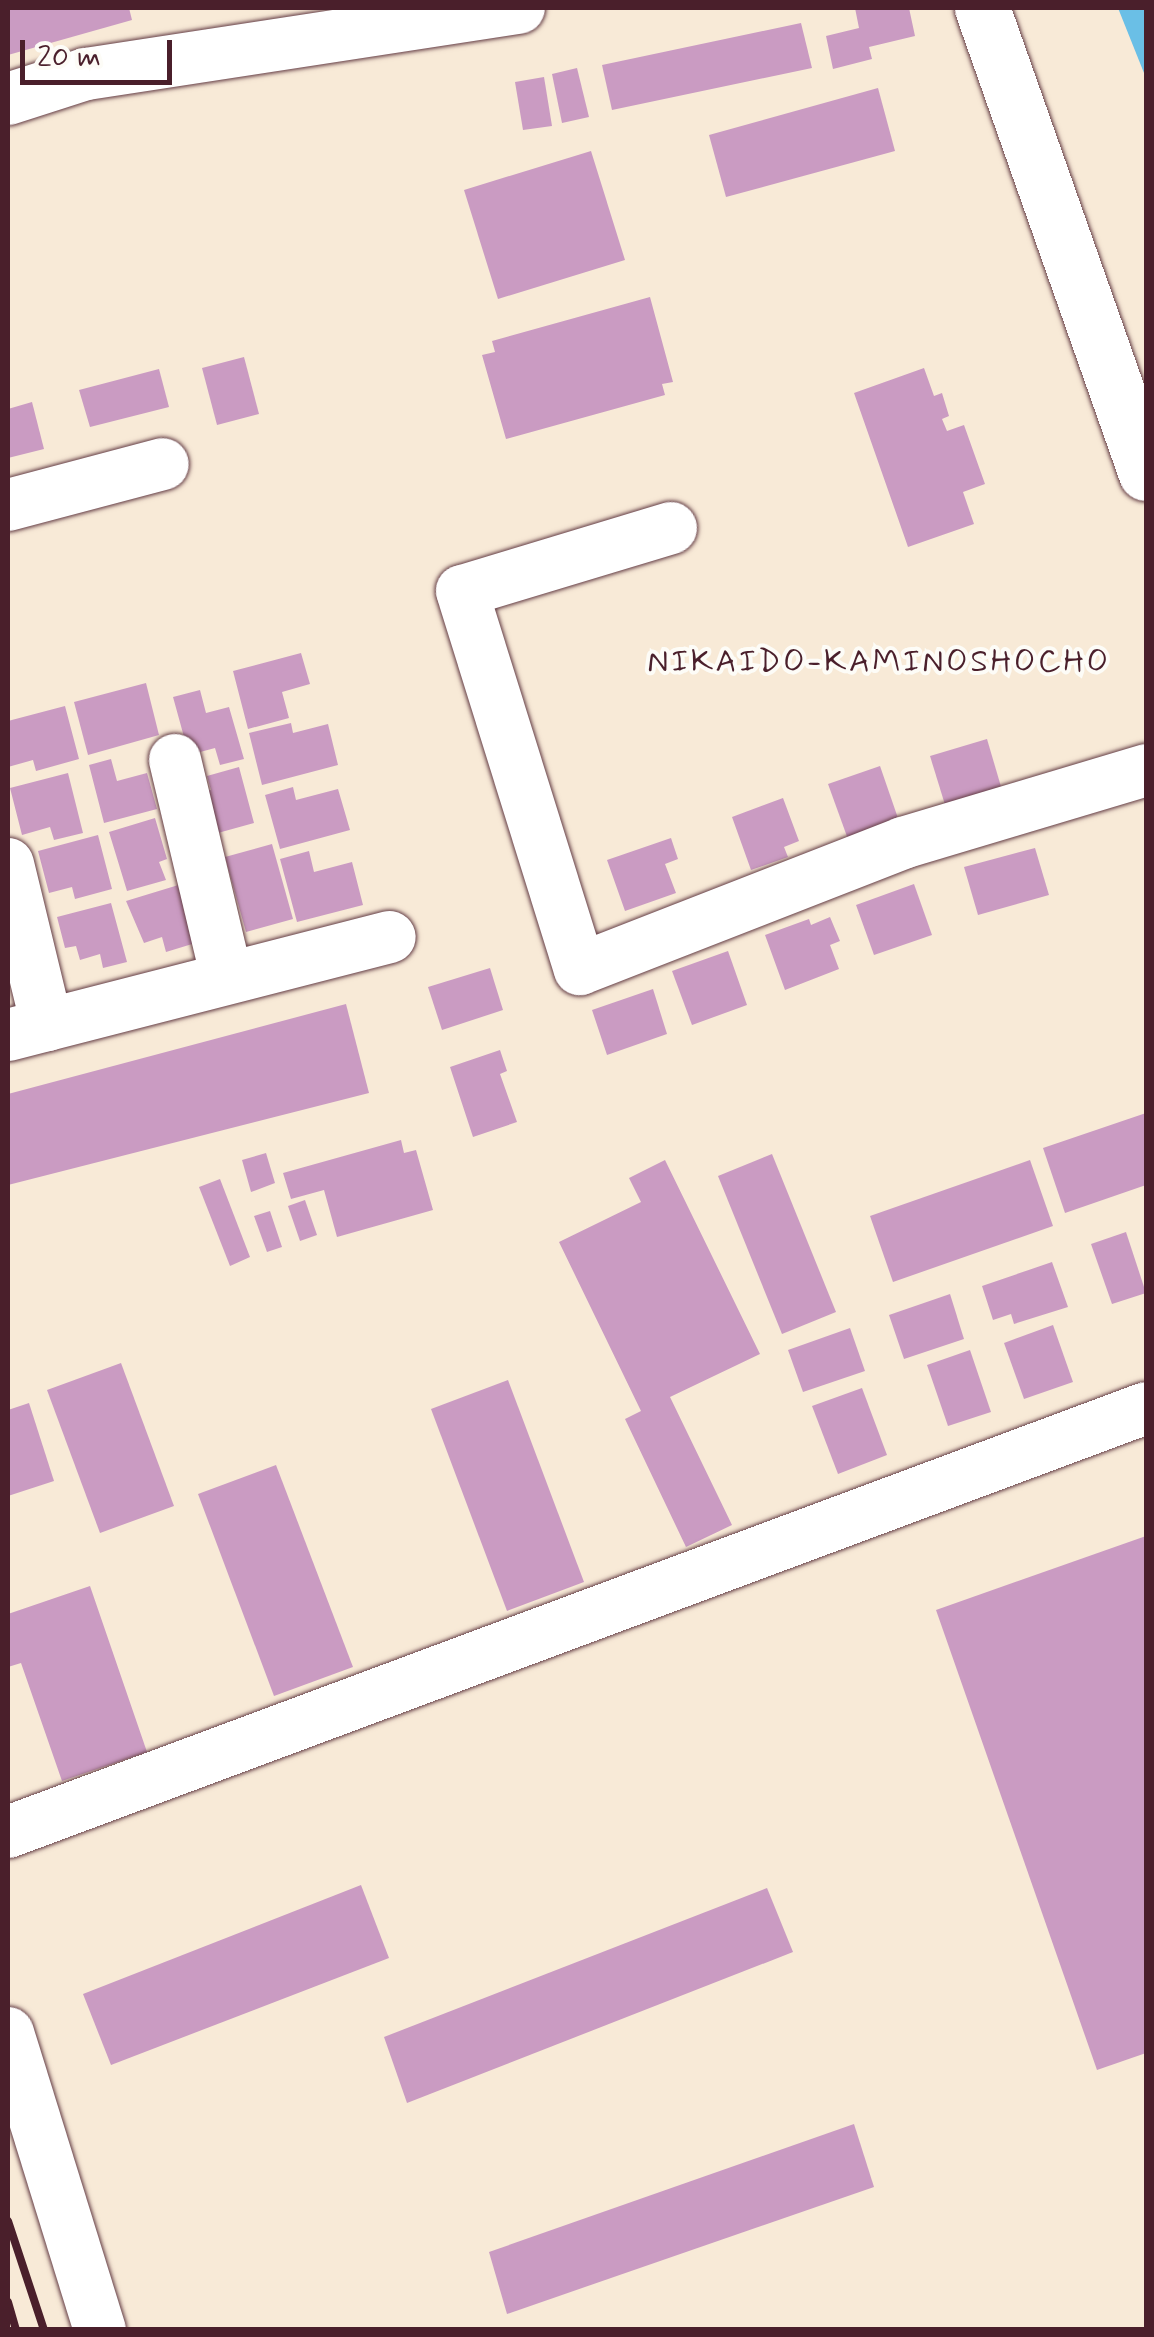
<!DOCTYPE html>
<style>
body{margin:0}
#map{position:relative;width:1154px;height:2337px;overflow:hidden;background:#f8ead7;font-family:Mynerve,sans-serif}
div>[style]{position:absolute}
.water>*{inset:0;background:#6abfe6}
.building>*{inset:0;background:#ca9bc2}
.roads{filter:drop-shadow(0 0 2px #643d45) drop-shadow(0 0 2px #643d45)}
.street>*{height:52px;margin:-26px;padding:0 26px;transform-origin:26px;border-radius:26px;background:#fff}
.secondary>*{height:55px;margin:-27.5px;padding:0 27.5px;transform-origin:27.5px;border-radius:27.5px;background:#fff}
.rail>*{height:8px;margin:-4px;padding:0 4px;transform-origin:4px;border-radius:4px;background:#4a1f2b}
span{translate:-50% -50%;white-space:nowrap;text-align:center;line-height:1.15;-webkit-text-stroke:8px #fdfcf7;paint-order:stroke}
.neighbourhood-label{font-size:32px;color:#4a1f2b;letter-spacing:2.5px}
.frame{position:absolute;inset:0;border:10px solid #4a1f2b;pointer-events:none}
.scale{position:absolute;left:20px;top:40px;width:152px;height:45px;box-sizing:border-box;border:5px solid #4a1f2b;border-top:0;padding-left:12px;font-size:30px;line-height:35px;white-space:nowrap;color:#4a1f2b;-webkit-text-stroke:8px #fdfcf7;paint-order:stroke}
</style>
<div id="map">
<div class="water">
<div style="clip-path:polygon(1118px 8px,1146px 8px,1146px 78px)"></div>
</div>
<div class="building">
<div style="clip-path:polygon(8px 8px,129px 8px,132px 20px,8px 55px)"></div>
<div style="clip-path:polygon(855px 8px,909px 8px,915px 36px,869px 47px,872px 59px,833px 69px,826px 36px,859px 28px)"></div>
<div style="clip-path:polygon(801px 23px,812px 68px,612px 110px,602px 65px)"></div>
<div style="clip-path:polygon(577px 68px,589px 117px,562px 123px,552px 74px)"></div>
<div style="clip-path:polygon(544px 77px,552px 126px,523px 130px,515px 82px)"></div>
<div style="clip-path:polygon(878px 88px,895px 151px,726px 197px,709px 135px)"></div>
<div style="clip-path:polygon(591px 151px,625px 260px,498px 299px,464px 190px)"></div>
<div style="clip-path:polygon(650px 297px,673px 382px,662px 384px,665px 395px,506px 439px,482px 355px,495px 352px,492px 341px)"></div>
<div style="clip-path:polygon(244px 357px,259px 414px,217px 425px,202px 368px)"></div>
<div style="clip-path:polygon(924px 368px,934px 396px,942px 393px,949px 416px,942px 419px,947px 431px,964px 425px,985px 484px,963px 492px,974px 524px,908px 547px,854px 393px)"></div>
<div style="clip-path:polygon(159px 369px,169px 407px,90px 427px,79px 390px)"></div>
<div style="clip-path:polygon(32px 402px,44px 449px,8px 458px,8px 409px)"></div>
<div style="clip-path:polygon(301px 653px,310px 684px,282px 692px,289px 718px,248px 729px,233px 671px)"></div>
<div style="clip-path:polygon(146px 683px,159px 735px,88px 755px,74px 702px)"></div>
<div style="clip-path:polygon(200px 690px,206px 713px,229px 707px,244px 759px,220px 765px,215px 748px,189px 755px,173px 697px)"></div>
<div style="clip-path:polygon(65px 706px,79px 759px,36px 771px,33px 760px,8px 767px,8px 721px)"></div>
<div style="clip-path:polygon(291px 723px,293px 733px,328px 724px,338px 765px,262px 785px,249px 733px)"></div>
<div style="clip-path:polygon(987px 739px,1002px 790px,946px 808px,930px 756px)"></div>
<div style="clip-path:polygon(111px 759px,117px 781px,147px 773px,157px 809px,104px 823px,89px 765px)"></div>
<div style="clip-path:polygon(880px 766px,900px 824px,849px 842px,828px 784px)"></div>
<div style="clip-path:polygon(239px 767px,254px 823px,207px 836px,196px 794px,211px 790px,207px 776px)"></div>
<div style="clip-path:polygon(68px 773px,83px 833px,54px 840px,50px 827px,22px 835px,10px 788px)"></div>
<div style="clip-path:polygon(293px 787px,296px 800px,338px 789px,350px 830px,280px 849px,265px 795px)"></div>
<div style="clip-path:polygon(783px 798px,799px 841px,784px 847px,788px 857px,751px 870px,732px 817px)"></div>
<div style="clip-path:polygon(155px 818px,167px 859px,159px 862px,166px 880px,127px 891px,109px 832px)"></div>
<div style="clip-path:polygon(98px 835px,112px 889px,75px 899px,72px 887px,49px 893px,38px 851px)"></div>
<div style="clip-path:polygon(671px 838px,678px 859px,665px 864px,676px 893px,625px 911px,607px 860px)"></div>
<div style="clip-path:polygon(272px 844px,293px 919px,246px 932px,225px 857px)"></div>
<div style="clip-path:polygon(1035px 848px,1049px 895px,978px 915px,964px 867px)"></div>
<div style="clip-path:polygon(309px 851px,314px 872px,352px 862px,363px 905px,297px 922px,280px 859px)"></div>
<div style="clip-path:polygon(185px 883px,202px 941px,166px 952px,162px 937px,144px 943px,126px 901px)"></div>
<div style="clip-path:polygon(914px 884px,932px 935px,874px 955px,856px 905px)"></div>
<div style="clip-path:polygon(111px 903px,127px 962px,103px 968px,100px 954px,80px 960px,76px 946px,65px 948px,57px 917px)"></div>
<div style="clip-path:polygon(830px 917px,840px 941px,830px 945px,839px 969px,785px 990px,765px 935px,809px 919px,811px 925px)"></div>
<div style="clip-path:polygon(728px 951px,747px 1005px,692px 1025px,672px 971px)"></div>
<div style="clip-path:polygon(490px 968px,503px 1010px,442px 1030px,428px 987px)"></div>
<div style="clip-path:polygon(653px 989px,667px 1034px,607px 1055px,592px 1010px)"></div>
<div style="clip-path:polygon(346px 1004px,369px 1093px,8px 1185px,8px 1094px)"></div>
<div style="clip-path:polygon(500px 1050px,507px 1071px,500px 1074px,517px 1122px,473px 1137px,450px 1067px)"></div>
<div style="clip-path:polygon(1146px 1113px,1146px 1185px,1065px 1213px,1043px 1148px)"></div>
<div style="clip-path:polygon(401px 1140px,404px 1153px,416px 1150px,433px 1210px,337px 1237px,324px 1190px,291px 1199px,283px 1173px)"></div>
<div style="clip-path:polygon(266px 1153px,275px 1183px,251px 1192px,242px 1160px)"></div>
<div style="clip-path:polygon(772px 1154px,836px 1312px,782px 1334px,718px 1176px)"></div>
<div style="clip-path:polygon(665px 1160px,760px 1354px,670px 1397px,732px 1525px,686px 1547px,625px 1419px,641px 1411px,559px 1242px,641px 1202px,629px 1178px)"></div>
<div style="clip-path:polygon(1030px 1160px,1053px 1226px,893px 1282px,870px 1216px)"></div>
<div style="clip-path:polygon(220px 1179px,250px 1257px,230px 1266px,199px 1187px)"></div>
<div style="clip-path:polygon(305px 1200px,317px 1235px,300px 1241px,288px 1206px)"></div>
<div style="clip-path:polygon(270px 1211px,282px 1247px,267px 1252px,254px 1216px)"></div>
<div style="clip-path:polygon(1126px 1232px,1146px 1293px,1112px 1304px,1091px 1244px)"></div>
<div style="clip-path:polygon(1052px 1262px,1068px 1307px,1014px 1324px,1011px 1314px,993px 1320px,982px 1286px)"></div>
<div style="clip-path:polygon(950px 1294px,964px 1339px,904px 1359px,889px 1315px)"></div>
<div style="clip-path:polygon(1053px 1325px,1073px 1382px,1024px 1399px,1004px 1343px)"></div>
<div style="clip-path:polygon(850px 1328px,865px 1371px,803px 1392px,788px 1350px)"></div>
<div style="clip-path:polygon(970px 1350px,991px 1412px,948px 1426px,927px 1365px)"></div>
<div style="clip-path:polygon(121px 1363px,174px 1506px,100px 1533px,47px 1390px)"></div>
<div style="clip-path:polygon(508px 1380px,584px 1582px,507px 1611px,431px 1409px)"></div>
<div style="clip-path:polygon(862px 1388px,887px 1455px,838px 1474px,812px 1406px)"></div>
<div style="clip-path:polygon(29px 1403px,54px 1481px,8px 1496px,8px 1410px)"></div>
<div style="clip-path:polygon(276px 1465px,353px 1667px,274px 1696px,198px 1494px)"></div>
<div style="clip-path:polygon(1146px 1536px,1146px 2053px,1097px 2070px,936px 1610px)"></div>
<div style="clip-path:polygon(90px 1586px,147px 1752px,62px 1781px,21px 1663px,8px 1667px,8px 1614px)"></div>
<div style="clip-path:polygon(361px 1885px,389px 1958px,111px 2065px,83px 1994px)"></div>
<div style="clip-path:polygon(767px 1888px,793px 1952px,407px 2103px,384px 2037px)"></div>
<div style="clip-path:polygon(854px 2124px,874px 2187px,507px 2314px,489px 2252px)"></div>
</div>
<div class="roads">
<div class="street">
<div style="left:8px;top:99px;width:82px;rotate:-17.8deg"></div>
<div style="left:86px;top:74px;width:438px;rotate:-8.7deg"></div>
<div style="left:8px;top:505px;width:160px;rotate:-14.8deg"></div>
<div style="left:671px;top:528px;width:218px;rotate:163.2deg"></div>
<div style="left:462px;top:591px;width:396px;rotate:72.7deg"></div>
<div style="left:580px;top:969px;width:347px;rotate:-21.3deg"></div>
<div style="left:903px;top:843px;width:254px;rotate:-16.7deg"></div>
<div style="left:175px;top:760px;width:224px;rotate:76.6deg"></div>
<div style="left:8px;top:864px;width:166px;rotate:76.4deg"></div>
<div style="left:8px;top:1035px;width:394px;rotate:-14.4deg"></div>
<div style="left:8px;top:1832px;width:1214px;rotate:-20.43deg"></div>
<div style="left:8px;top:2033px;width:311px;rotate:72.8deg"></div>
</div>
<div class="secondary">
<div style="left:982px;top:8px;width:493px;rotate:70.6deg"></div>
</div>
</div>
<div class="rail">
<div style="left:8px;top:2221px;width:115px;rotate:71.7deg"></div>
<div style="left:8px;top:2302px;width:29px;rotate:74deg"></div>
</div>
<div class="neighbourhood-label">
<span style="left:879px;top:662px">NIKAIDO-KAMINOSHOCHO</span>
</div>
<div class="frame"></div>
<div class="scale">20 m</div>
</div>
